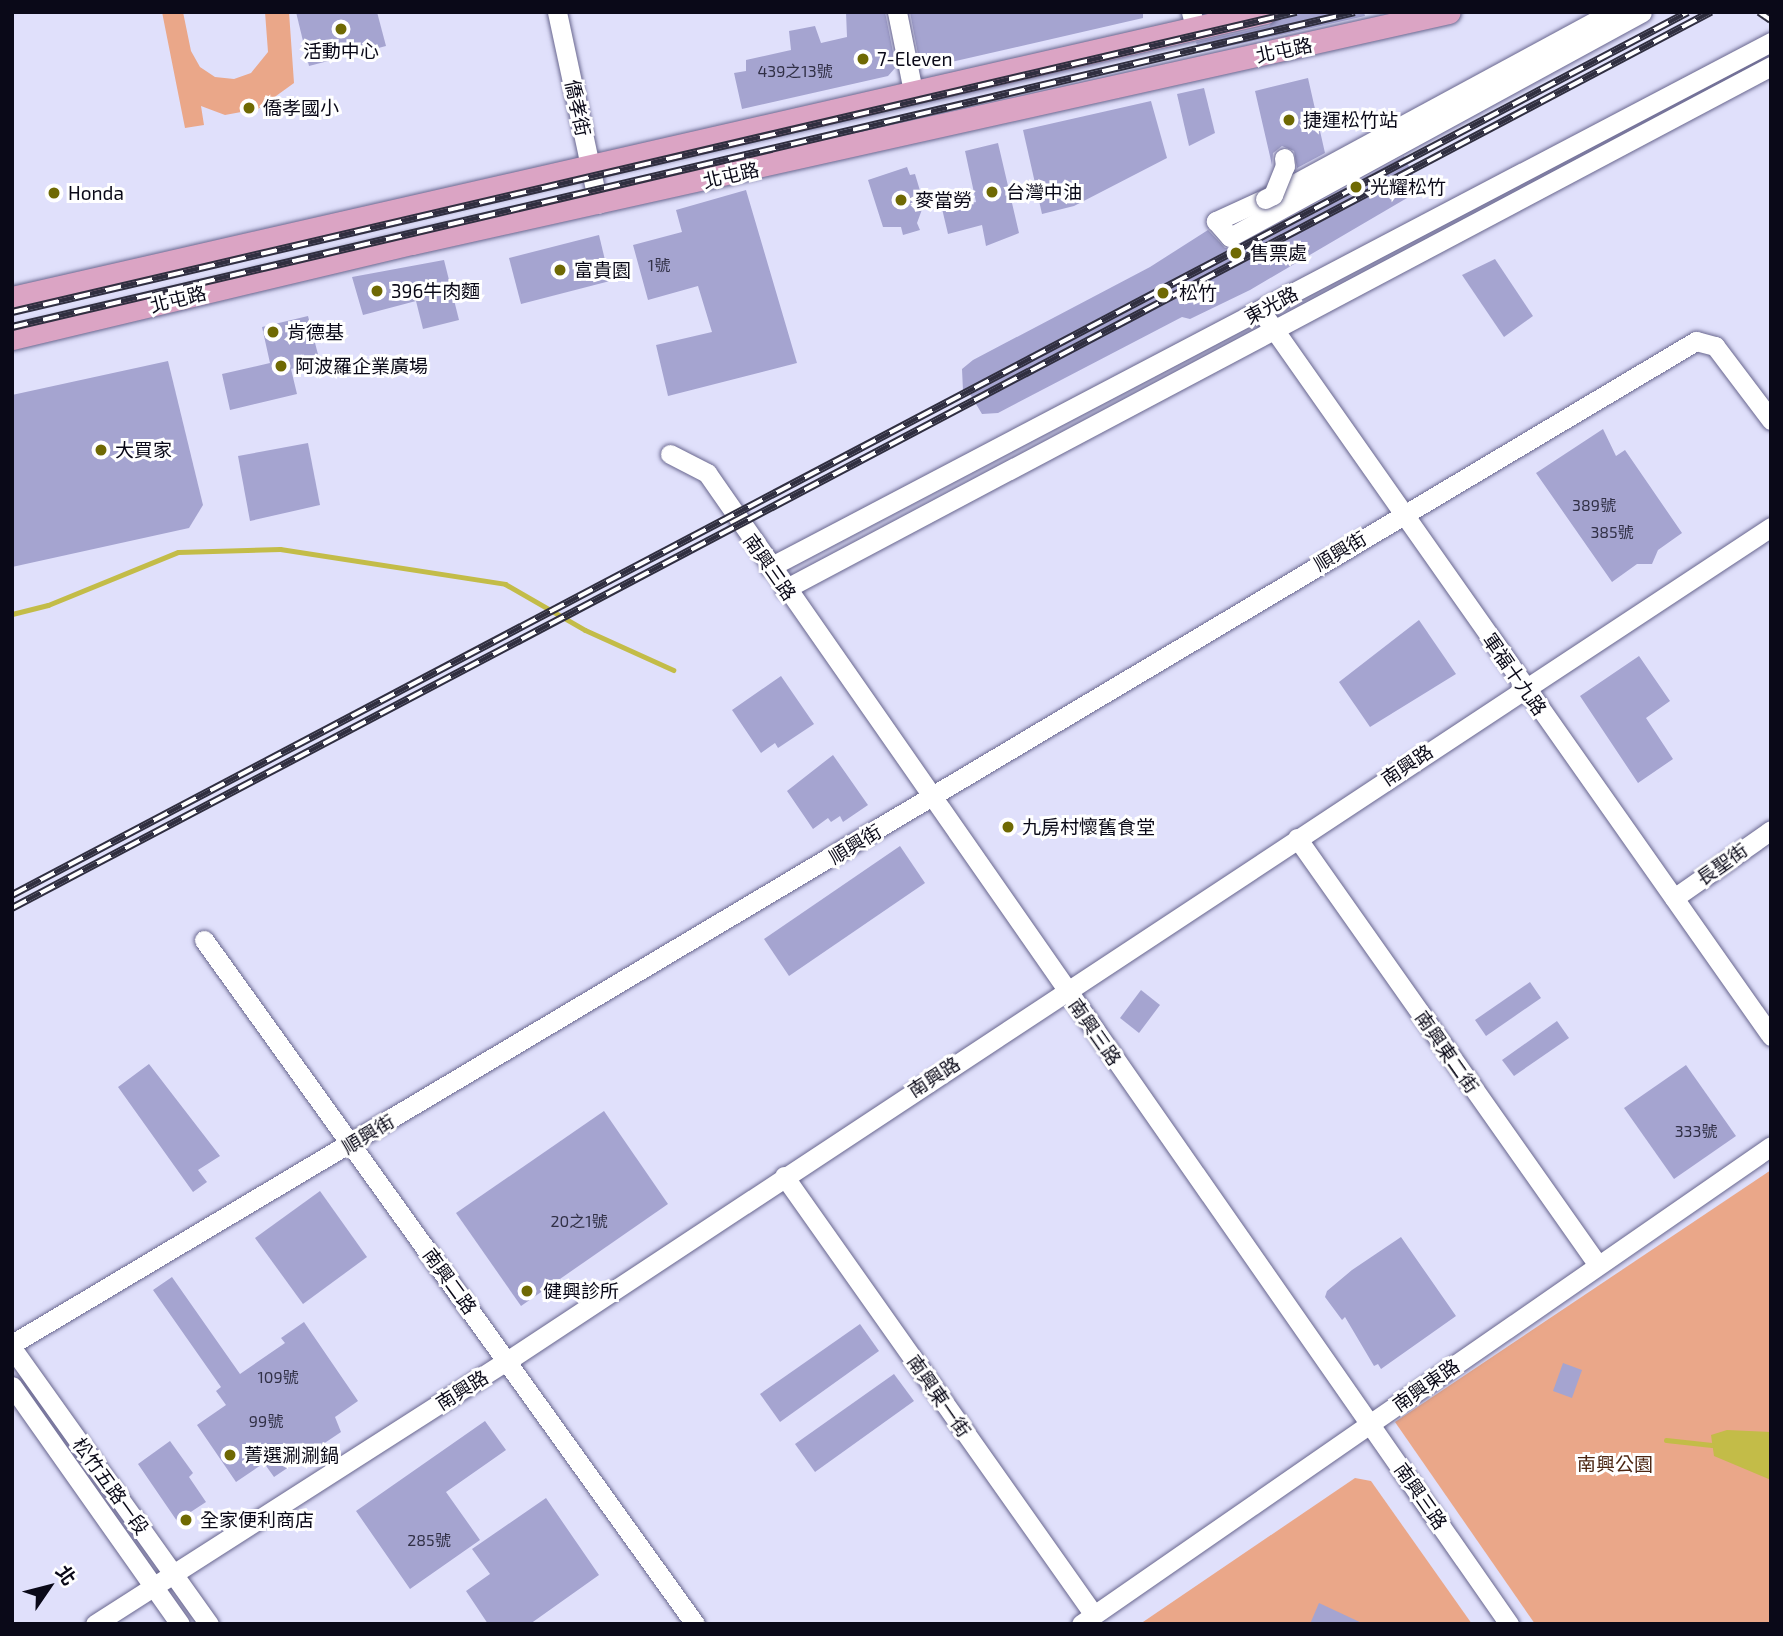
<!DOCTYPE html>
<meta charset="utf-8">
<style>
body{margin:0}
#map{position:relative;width:1783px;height:1636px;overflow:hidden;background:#e0e0fb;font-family:"Exo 2","Noto Sans TC",sans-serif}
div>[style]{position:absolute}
.green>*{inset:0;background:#eaa789}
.water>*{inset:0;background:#c3bc48}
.stream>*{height:5px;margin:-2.5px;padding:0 2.5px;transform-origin:2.5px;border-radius:2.5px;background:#c3bc48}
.building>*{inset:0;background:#a5a4d0}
.roads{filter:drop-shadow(0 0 2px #68668e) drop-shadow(0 0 2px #68668e)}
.minor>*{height:19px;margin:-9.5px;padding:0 9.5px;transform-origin:9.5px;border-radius:9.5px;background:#fff}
.major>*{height:23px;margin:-11.5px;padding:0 11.5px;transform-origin:11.5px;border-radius:11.5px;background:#dba4c4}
.rail>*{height:8px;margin-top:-4px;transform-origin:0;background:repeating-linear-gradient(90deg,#fff 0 16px,#302f40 0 32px);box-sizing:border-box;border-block:2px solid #302f40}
.bridges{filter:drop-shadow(0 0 2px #68668e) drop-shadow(0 0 2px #68668e)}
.minor-bridge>*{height:19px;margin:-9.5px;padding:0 9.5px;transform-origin:9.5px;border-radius:9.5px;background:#fff}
.dots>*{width:19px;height:19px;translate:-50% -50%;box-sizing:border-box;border:4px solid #fff;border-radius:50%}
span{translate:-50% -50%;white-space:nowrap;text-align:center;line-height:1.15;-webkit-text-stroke:6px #fff;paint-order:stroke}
.number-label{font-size:16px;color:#313046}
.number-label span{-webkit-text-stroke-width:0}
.street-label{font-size:19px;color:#0a0918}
.poi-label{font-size:19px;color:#0a0918}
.left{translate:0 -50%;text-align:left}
.park-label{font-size:19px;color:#4b2511}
.frame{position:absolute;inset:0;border:14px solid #0a0918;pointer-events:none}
.north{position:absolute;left:14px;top:1552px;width:70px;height:70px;-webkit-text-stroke:5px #fff;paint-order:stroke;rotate:55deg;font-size:19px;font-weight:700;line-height:28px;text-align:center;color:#0a0918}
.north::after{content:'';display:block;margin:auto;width:24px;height:32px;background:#0a0918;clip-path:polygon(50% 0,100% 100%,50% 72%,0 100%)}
</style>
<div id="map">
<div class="green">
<div style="clip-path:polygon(162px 12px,183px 12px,191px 51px,200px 67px,215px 77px,234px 79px,251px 73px,268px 52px,265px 12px,289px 12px,294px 83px,258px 109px,225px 115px,201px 106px,204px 125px,185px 128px)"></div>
<div style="clip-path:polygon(1771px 1170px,1771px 1624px,1535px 1624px,1395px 1422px)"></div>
<div style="clip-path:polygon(1355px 1478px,1371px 1481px,1472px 1624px,1140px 1624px)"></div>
</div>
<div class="water">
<div style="clip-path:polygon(1727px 1430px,1771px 1432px,1771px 1480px,1714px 1456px,1711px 1435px)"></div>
</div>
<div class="stream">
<div style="left:12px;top:614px;width:37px;rotate:-14deg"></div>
<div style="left:48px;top:605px;width:140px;rotate:-22.2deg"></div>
<div style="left:178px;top:552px;width:102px;rotate:-1.7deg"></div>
<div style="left:280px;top:549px;width:228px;rotate:8.8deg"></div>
<div style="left:505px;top:584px;width:92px;rotate:29.9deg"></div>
<div style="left:585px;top:630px;width:97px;rotate:24.4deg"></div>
<div style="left:1666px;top:1440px;width:46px;rotate:6.2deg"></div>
</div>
<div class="building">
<div style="clip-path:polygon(296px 12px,377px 12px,386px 46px,309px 66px)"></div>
<div style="clip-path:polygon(846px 12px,885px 12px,896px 67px,888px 76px,742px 109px,734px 73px,746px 71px,746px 60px,791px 50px,789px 31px,815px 26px,821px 43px,847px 37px)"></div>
<div style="clip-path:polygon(910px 12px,1143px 12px,1143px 18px,925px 68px,920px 65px)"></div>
<div style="clip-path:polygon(1280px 12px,1364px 12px,1365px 16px,1199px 53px,1196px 42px,1269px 26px)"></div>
<div style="clip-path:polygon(1308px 78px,1325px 153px,1297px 168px,1294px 151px,1282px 146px,1273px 153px,1272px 165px,1255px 91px)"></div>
<div style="clip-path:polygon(1204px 88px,1215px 133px,1189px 146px,1177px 94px)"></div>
<div style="clip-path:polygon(1151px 101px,1167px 158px,1074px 206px,1042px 214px,1023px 130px)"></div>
<div style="clip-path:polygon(998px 143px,1019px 233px,986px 246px,982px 225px,948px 234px,939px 196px,954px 206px,976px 202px,965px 151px)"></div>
<div style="clip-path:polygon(1404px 156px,1414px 177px,1407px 198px,1250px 290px,1190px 319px,1182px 317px,998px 413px,982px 414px,967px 389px,963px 391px,962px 369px,973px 360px,1150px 267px,1208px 230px,1225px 248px,1235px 248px)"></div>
<div style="clip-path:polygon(907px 167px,910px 175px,915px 174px,924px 204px,917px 223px,920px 230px,903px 235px,901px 227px,883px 227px,868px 180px)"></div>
<div style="clip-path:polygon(746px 190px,797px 363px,668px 396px,656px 345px,712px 332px,698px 286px,648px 300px,633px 245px,682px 232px,676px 210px)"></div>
<div style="clip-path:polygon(599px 235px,610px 281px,521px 304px,509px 258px)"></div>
<div style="clip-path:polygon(1495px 259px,1533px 316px,1504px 337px,1462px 275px)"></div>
<div style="clip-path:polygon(444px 260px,459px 320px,423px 329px,416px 301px,363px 315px,352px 277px)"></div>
<div style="clip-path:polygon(308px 316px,320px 362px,291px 369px,297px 394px,230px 410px,222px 374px,270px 363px,262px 327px)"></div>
<div style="clip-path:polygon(168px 361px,203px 505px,189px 528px,12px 567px,12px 395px)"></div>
<div style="clip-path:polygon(1603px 429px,1616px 456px,1625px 450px,1682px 533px,1658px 550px,1652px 564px,1637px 564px,1612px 582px,1536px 473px)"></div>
<div style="clip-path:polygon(308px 443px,320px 505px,250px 521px,238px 456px)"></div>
<div style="clip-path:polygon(1419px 620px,1456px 674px,1370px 727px,1339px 682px)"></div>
<div style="clip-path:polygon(1639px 656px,1670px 701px,1646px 718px,1673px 759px,1638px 783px,1580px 696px)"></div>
<div style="clip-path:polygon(781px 676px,814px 724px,778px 748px,775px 743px,761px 753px,732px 710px)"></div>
<div style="clip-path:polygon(833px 755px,868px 805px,843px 822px,840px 816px,831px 822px,828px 818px,813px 829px,787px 791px)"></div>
<div style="clip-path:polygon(900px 846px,925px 883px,789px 976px,764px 939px)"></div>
<div style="clip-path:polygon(1530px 982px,1541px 998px,1486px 1036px,1475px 1020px)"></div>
<div style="clip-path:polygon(1141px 990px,1160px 1005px,1139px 1033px,1120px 1018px)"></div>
<div style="clip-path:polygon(1557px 1021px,1569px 1038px,1514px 1076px,1502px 1060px)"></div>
<div style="clip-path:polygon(149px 1064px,220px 1156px,198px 1170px,207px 1182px,193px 1192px,118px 1087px)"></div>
<div style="clip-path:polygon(1686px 1065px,1736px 1136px,1674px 1179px,1624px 1108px)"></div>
<div style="clip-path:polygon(604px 1111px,668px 1204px,521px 1306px,456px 1213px)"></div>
<div style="clip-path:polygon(320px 1191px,367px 1257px,303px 1304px,255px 1238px)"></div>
<div style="clip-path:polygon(1401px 1237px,1456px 1316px,1381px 1369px,1378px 1364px,1374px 1366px,1345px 1317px,1342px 1320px,1325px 1297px,1327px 1291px,1352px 1270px)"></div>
<div style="clip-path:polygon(172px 1277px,240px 1374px,285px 1343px,281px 1338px,304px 1322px,358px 1401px,335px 1417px,341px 1432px,274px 1477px,264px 1463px,236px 1482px,197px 1425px,226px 1405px,216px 1391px,221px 1387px,153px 1290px)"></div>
<div style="clip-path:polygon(860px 1324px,879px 1351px,780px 1422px,760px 1394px)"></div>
<div style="clip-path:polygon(1563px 1363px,1582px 1370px,1572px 1398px,1553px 1391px)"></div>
<div style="clip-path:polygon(894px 1374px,914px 1401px,815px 1472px,795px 1444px)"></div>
<div style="clip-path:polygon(485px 1421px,506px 1450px,446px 1492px,480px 1540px,410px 1589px,356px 1511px)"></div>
<div style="clip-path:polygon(170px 1441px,193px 1473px,189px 1477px,206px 1502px,177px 1521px,138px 1464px)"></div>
<div style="clip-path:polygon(546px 1498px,599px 1575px,530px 1624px,488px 1624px,466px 1591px,490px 1574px,472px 1549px)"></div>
<div style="clip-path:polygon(1319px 1603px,1364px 1624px,1310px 1624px)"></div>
</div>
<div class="roads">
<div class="minor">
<div style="left:557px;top:12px;width:196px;rotate:77.9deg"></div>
<div style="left:897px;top:12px;width:81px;rotate:78.6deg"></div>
<div style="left:1191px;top:12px;width:15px;rotate:74deg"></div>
<div style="left:1612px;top:12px;width:385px;rotate:151.6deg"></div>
<div style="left:1273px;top:195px;width:63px;rotate:155.5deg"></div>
<div style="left:1216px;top:221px;width:21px;rotate:49deg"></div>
<div style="left:1230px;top:237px;width:469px;rotate:-28.6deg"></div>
<div style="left:1266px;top:318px;width:878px;rotate:54.88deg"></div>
<div style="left:670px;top:454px;width:42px;rotate:27.2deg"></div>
<div style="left:707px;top:473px;width:1403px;rotate:55.13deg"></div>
<div style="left:770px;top:567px;width:1130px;rotate:-27.68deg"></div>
<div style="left:785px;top:589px;width:1116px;rotate:-27.94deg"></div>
<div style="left:1297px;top:838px;width:522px;rotate:54.82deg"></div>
<div style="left:1674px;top:898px;width:118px;rotate:-35deg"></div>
<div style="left:204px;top:940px;width:842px;rotate:54.33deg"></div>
<div style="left:784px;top:1176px;width:537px;rotate:54.77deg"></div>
<div style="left:12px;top:1344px;width:1960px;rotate:-30.78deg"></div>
<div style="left:1696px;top:341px;width:20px;rotate:15deg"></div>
<div style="left:1715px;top:346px;width:93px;rotate:52.9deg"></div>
<div style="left:12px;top:1348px;width:339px;rotate:54.5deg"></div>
<div style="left:12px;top:1386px;width:291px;rotate:54.8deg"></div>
<div style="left:95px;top:1624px;width:489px;rotate:-32.6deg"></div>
<div style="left:507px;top:1361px;width:1514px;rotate:-33.42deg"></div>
<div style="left:1081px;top:1624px;width:839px;rotate:-34.71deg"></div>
</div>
<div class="major">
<div style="left:12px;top:298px;width:1286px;rotate:-12.85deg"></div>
<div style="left:12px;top:338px;width:411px;rotate:-13.4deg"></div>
<div style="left:412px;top:243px;width:1062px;rotate:-12.56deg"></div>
</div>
</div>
<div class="rail">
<div style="left:1759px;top:12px;width:14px;rotate:34deg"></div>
<div style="left:12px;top:312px;width:1319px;rotate:-13.15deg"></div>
<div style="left:12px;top:327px;width:1379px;rotate:-13.2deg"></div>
<div style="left:12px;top:895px;width:1894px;rotate:-27.78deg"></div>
<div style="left:12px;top:908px;width:1921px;rotate:-27.81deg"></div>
</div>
<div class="bridges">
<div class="minor-bridge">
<div style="left:1265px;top:199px;width:9px;rotate:-27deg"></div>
<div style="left:1273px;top:195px;width:31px;rotate:-68deg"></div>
<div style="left:1285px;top:166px;width:8px;rotate:-97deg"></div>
</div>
</div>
<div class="dots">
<div style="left:341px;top:29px;background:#6f6903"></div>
<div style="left:863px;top:59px;background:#6f6903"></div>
<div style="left:249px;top:108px;background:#6f6903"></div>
<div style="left:1289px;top:120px;background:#6f6903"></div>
<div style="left:1356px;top:187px;background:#6f6903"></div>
<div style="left:992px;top:192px;background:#6f6903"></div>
<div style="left:54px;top:193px;background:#6f6903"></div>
<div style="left:901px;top:200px;background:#6f6903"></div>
<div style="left:1236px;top:253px;background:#6f6903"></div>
<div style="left:560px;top:270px;background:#6f6903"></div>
<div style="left:377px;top:291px;background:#6f6903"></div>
<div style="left:1163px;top:293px;background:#6f6903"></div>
<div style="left:273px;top:332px;background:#6f6903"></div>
<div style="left:281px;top:366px;background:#6f6903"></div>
<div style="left:101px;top:450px;background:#6f6903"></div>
<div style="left:1008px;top:827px;background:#6f6903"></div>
<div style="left:527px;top:1291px;background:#6f6903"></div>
<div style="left:230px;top:1455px;background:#6f6903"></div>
<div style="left:186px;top:1520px;background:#6f6903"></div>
</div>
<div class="number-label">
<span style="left:795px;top:71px">439之13號</span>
<span style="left:659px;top:265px">1號</span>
<span style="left:1594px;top:505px">389號</span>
<span style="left:1612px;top:532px">385號</span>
<span style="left:1696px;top:1131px">333號</span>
<span style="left:579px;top:1221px">20之1號</span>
<span style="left:278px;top:1377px">109號</span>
<span style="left:266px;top:1421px">99號</span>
<span style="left:429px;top:1540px">285號</span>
</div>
<div class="street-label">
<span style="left:1284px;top:50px;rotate:-12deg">北屯路</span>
<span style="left:578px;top:108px;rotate:78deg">僑孝街</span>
<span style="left:731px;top:175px;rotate:-13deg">北屯路</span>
<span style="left:178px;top:299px;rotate:-14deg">北屯路</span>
<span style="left:1271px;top:305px;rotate:-28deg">東光路</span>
<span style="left:1340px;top:551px;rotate:-31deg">順興街</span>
<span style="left:770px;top:567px;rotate:55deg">南興三路</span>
<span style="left:1515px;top:674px;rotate:55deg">軍福十九路</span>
<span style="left:1407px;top:765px;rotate:-34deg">南興路</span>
<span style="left:855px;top:844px;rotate:-31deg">順興街</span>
<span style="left:1722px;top:864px;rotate:-35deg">長聖街</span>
<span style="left:1095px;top:1032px;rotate:55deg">南興三路</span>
<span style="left:1447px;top:1052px;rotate:55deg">南興東二街</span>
<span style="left:934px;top:1077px;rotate:-33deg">南興路</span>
<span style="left:368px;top:1134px;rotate:-31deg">順興街</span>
<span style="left:450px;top:1281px;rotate:54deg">南興二路</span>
<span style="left:1426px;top:1385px;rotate:-35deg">南興東路</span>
<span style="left:462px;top:1390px;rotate:-32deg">南興路</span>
<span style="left:939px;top:1396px;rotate:55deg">南興東一街</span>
<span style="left:111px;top:1486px;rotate:54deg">松竹五路一段</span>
<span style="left:1421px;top:1496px;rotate:55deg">南興三路</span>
</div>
<div class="poi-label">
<span style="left:341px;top:51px">活動中心</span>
<span class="left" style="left:877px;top:59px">7-Eleven</span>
<span class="left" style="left:263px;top:108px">僑孝國小</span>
<span class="left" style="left:1303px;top:120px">捷運松竹站</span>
<span class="left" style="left:1370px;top:187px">光耀松竹</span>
<span class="left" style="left:1006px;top:192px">台灣中油</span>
<span class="left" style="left:68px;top:193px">Honda</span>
<span class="left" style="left:915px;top:200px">麥當勞</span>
<span class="left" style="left:1250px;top:253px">售票處</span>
<span class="left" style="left:574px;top:270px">富貴園</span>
<span class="left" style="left:391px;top:291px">396牛肉麵</span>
<span class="left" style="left:1179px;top:293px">松竹</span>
<span class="left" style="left:287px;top:332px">肯德基</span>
<span class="left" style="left:295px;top:366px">阿波羅企業廣場</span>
<span class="left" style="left:115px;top:450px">大買家</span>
<span class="left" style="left:1022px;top:827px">九房村懷舊食堂</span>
<span class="left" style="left:543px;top:1291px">健興診所</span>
<span class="left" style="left:244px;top:1455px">菁選涮涮鍋</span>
<span class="left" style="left:200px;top:1520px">全家便利商店</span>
</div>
<div class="park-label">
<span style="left:1615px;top:1464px">南興公園</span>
</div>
<div class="frame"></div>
<div class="north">北</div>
</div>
